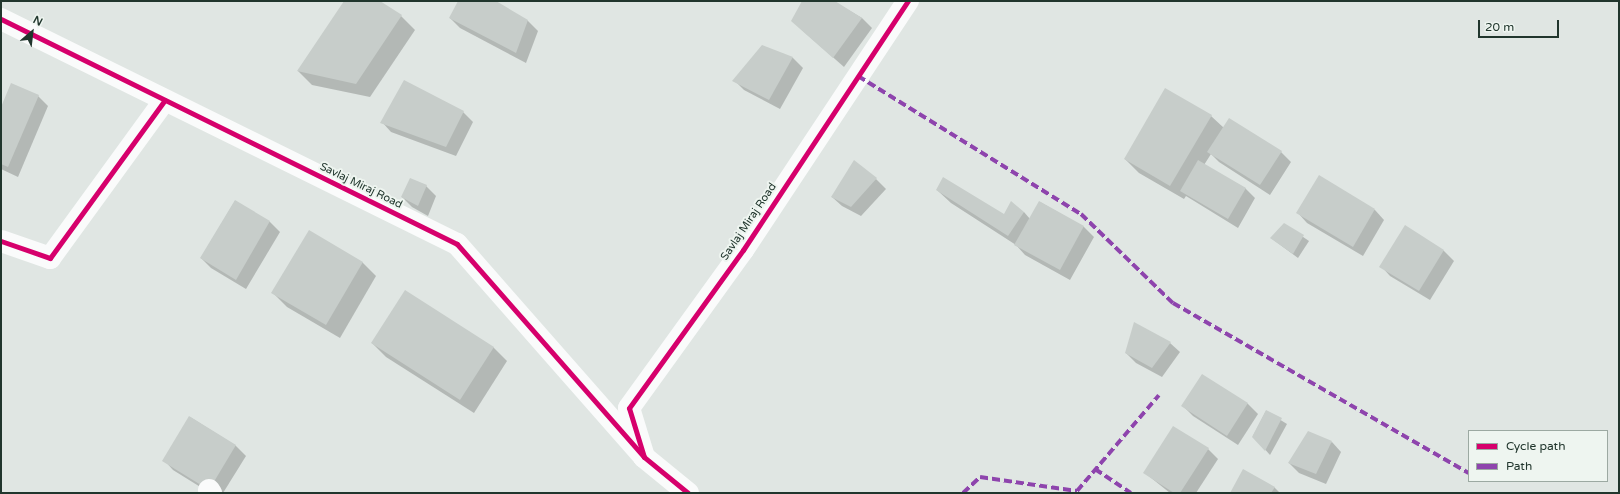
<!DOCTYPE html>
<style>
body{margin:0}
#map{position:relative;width:1620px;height:494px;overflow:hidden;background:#e0e6e3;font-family:"Varela Round",sans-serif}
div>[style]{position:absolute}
.shadow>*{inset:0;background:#0003}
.building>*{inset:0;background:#c7cdca}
.street>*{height:22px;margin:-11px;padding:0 11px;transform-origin:11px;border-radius:11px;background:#fafbfb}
.quiet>*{height:4px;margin-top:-2px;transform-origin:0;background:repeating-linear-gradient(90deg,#8e44ad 0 8px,transparent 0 12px)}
.cycleway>*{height:5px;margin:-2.5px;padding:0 2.5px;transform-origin:2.5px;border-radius:2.5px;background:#d6006c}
span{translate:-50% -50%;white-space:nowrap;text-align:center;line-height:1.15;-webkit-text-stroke:4px #eef5f0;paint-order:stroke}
.street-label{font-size:11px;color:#21362d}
.frame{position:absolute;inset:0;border:2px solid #21362d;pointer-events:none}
.legend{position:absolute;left:1468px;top:430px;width:140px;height:52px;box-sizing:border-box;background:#eef5f0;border:1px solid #9ca9a2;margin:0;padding:5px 7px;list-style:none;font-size:12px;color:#21362d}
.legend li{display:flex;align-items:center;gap:8px;height:20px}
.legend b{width:20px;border:1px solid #9ca9a2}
.north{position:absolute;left:12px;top:12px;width:40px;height:40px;-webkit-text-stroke:3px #eef5f0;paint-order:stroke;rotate:28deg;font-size:11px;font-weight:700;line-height:16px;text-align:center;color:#21362d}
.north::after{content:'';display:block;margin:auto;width:14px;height:18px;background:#21362d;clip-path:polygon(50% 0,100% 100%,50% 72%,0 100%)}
.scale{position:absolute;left:1478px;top:20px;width:81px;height:18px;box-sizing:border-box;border:2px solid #21362d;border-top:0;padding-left:5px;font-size:12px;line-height:14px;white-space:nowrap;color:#21362d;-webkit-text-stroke:3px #eef5f0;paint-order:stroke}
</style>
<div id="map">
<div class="shadow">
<div style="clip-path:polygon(345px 1px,378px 1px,401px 16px,415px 30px,370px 97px,312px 85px,298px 71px)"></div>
<div style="clip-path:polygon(459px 1px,494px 1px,528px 21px,538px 31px,526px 63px,460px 28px,450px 18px)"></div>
<div style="clip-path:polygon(803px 1px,833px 1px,862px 18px,872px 28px,844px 67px,802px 30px)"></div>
<div style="clip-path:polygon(762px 46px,793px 58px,803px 68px,780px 109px,744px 90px,734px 80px)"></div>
<div style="clip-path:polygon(38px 96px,48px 106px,18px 177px,1px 169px,1px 110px)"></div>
<div style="clip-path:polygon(463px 112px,473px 122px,456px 156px,391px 132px,382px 122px)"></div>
<div style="clip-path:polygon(1211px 116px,1224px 128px,1281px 152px,1291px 162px,1270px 195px,1219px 162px,1211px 154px,1204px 165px,1245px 188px,1255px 198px,1238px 228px,1186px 196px,1184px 199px,1139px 173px,1125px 159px)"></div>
<div style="clip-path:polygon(876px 179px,886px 189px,861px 216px,842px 206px,832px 197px)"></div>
<div style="clip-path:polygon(426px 186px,436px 196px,428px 216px,412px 207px,402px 197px)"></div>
<div style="clip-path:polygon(937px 190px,1005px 215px,1024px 212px,1030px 219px,1040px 202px,1084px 227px,1094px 237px,1070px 280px,1025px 255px,1016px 245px,951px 203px)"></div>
<div style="clip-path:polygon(235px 201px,270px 222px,280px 232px,246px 289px,211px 268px,201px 258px)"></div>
<div style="clip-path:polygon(1375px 210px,1384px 220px,1363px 256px,1307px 223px,1298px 213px)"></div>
<div style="clip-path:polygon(1284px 224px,1309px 241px,1298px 258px,1271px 238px)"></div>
<div style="clip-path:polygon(1405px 227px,1444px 251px,1454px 261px,1430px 300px,1390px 276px,1381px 266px)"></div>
<div style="clip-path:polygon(362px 262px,376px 276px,340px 338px,287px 307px,273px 293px)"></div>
<div style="clip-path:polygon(372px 343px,493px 347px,507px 361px,474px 413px,386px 357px)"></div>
<div style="clip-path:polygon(1170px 343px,1180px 352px,1162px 377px,1136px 363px,1126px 353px)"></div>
<div style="clip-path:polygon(1202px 375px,1248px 404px,1258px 414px,1238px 445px,1193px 416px,1183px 406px)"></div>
<div style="clip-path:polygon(1266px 411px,1287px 424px,1270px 455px,1253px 436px)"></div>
<div style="clip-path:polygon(190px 417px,236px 446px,246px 456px,223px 493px,210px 493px,173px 470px,164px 460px)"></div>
<div style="clip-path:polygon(1332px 442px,1341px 452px,1326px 484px,1299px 473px,1289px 463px)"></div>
<div style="clip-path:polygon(1208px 449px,1218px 459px,1196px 493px,1170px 493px,1145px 473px)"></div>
<div style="clip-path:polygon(1274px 487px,1280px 493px,1231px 493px)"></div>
</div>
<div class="building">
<div style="clip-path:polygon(344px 1px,380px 1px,402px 15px,356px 84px,297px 71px)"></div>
<div style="clip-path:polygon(458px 1px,496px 1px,528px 20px,516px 53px,449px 18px)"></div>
<div style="clip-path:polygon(802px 1px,835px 1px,862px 18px,833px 58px,791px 21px)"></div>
<div style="clip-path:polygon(762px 45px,793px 57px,769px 100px,732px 81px)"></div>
<div style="clip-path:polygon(404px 80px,464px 111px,446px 147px,380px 123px)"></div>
<div style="clip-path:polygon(11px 83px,39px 95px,8px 167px,1px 164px,1px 107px)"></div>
<div style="clip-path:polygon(1165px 88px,1212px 115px,1170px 186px,1124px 159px)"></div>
<div style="clip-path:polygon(1229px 118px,1282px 151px,1260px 185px,1207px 152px)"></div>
<div style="clip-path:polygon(854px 160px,877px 178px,851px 207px,831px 197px)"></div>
<div style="clip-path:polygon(1198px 160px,1246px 188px,1228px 219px,1180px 191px)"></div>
<div style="clip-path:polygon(1319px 175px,1375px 209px,1353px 247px,1296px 213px)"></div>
<div style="clip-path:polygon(943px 177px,1004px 214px,1011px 201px,1024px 212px,1008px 236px,936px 190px)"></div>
<div style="clip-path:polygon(410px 178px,427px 185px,418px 206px,401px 197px)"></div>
<div style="clip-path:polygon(235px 200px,270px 221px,236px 280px,200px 258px)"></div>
<div style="clip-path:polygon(1039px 201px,1084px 226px,1060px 270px,1014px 245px)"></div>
<div style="clip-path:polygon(1284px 223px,1304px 235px,1293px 254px,1270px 238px)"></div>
<div style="clip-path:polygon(1405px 225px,1444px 250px,1419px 291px,1379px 267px)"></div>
<div style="clip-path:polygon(309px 230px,363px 262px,326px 325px,271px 293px)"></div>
<div style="clip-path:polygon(405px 290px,494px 347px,460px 400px,371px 343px)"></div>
<div style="clip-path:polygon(1134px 322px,1171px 342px,1152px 368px,1125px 353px)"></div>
<div style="clip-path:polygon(1202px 374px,1248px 403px,1227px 436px,1181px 406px)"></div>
<div style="clip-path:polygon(1266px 410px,1282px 418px,1265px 451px,1252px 437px)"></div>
<div style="clip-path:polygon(189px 416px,236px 445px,209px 490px,162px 461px)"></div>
<div style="clip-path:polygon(1173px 426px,1209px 448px,1180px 493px,1174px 493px,1143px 473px)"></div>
<div style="clip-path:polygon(1308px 431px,1332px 441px,1316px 474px,1288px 463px)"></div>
<div style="clip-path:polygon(1243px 469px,1275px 487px,1271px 493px,1230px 493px)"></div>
</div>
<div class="street">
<div style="left:1px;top:19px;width:508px;rotate:26.26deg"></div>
<div style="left:457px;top:244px;width:283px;rotate:48.7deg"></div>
<div style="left:1px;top:241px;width:52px;rotate:19.1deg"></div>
<div style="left:50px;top:258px;width:195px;rotate:-54deg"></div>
<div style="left:209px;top:490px;width:4px;rotate:56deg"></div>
<div style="left:688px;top:493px;width:57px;rotate:-140.7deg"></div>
<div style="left:644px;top:457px;width:51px;rotate:-107deg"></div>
<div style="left:629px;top:408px;width:195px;rotate:-54.2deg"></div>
<div style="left:743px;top:250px;width:299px;rotate:-56.5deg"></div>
</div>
<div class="quiet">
<div style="left:858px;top:76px;width:262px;rotate:31.8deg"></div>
<div style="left:1081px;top:214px;width:128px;rotate:44.1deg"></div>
<div style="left:1173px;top:303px;width:341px;rotate:29.9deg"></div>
<div style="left:1095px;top:469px;width:43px;rotate:33.7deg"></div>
<div style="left:963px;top:493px;width:23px;rotate:-43deg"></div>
<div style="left:980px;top:477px;width:98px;rotate:8.2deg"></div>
<div style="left:1077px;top:491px;width:126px;rotate:-49.5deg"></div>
</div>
<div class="cycleway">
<div style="left:1px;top:19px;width:508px;rotate:26.26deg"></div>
<div style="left:457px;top:244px;width:283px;rotate:48.7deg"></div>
<div style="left:1px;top:241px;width:52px;rotate:19.1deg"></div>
<div style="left:50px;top:258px;width:195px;rotate:-54deg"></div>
<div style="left:688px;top:493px;width:57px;rotate:-140.7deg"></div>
<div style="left:644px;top:457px;width:51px;rotate:-107deg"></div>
<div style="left:629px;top:408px;width:195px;rotate:-54.2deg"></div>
<div style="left:743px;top:250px;width:299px;rotate:-56.5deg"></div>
</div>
<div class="street-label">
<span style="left:361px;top:186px;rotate:26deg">Savlaj Miraj Road</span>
<span style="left:749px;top:222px;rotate:-56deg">Savlaj Miraj Road</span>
</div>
<div class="frame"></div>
<ul class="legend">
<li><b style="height:5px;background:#d6006c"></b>Cycle path</li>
<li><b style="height:5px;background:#8e44ad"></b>Path</li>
</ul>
<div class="north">N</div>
<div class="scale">20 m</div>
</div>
